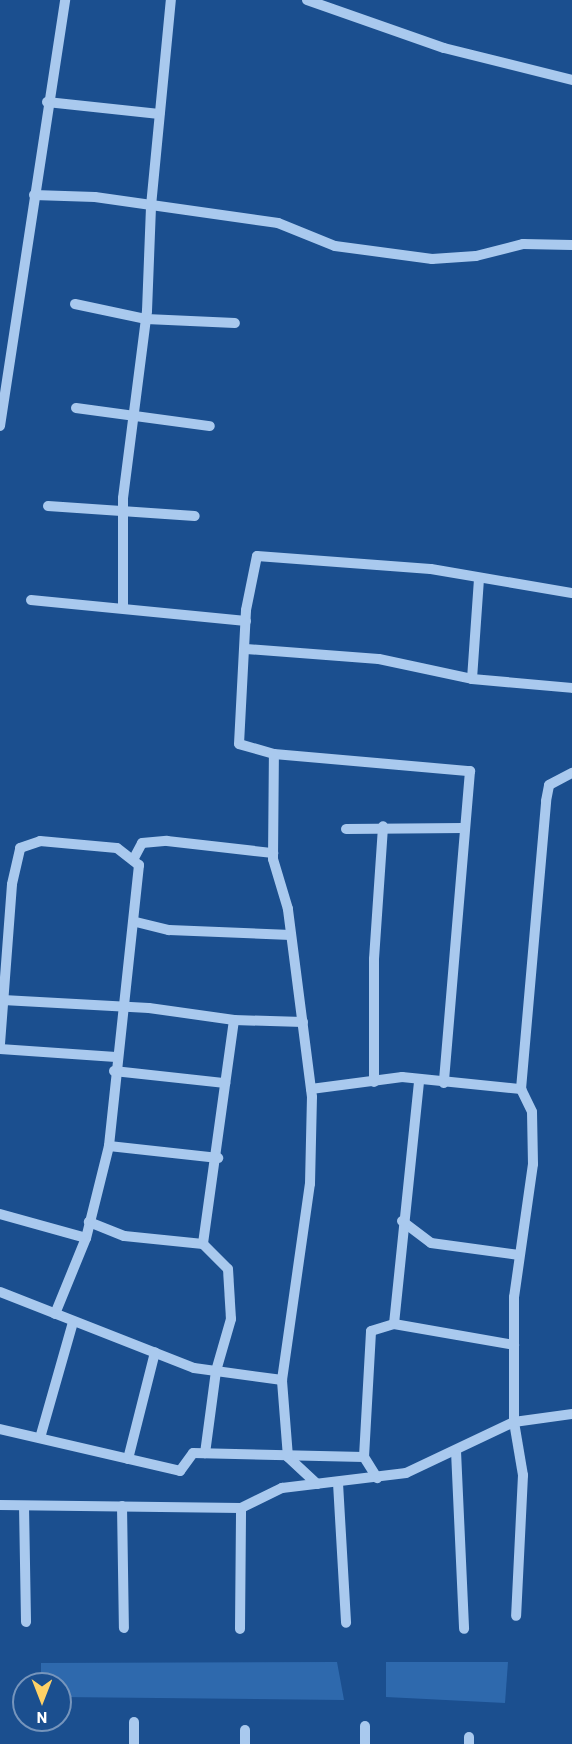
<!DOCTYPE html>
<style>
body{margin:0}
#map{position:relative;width:572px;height:1744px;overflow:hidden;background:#1b4f8f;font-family:Barlow,sans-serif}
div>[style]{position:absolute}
.green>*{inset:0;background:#2e69ad}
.minor>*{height:10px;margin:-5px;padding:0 5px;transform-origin:5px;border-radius:5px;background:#a9c9ee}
span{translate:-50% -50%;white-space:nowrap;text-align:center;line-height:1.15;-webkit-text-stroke:4.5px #1b4f8f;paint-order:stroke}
.north{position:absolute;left:12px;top:1672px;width:60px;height:60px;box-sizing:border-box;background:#1b4f8f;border:2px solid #7695bc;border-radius:50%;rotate:180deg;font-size:16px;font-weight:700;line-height:24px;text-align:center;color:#fff}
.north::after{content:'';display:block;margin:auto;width:21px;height:27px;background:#ffd166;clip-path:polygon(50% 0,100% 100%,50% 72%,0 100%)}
</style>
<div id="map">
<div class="green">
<div style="clip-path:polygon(337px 1662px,344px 1700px,60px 1697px,60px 1684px,41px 1684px,41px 1663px)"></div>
<div style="clip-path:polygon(386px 1662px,508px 1662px,505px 1703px,386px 1697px)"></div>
</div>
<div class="minor">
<div style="left:307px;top:0;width:145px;rotate:19.3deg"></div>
<div style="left:444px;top:48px;width:132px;rotate:14deg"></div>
<div style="left:47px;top:102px;width:113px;rotate:6.1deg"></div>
<div style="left:34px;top:195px;width:61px;rotate:1.9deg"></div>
<div style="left:95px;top:197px;width:185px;rotate:8.1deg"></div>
<div style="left:278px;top:223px;width:61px;rotate:22deg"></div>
<div style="left:335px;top:246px;width:98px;rotate:7.6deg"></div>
<div style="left:432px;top:259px;width:44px;rotate:-3.9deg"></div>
<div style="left:476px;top:256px;width:49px;rotate:-14.3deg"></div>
<div style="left:523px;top:244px;width:49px;rotate:1.2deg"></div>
<div style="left:75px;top:304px;width:73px;rotate:11.9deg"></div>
<div style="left:146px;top:319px;width:89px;rotate:2.6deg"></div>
<div style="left:76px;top:408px;width:135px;rotate:7.7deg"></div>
<div style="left:0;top:426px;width:431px;rotate:-81.3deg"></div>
<div style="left:48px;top:506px;width:147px;rotate:3.9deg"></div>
<div style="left:31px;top:600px;width:216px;rotate:5.6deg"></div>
<div style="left:123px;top:606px;width:108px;rotate:-90deg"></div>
<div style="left:123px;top:498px;width:189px;rotate:-82.7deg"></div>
<div style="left:147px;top:311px;width:105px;rotate:-87.8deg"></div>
<div style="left:151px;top:206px;width:207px;rotate:-84.5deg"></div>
<div style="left:246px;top:649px;width:133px;rotate:4.3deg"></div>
<div style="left:379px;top:659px;width:95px;rotate:12.1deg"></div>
<div style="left:472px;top:679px;width:100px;rotate:5.1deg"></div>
<div style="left:472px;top:679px;width:100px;rotate:-86deg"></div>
<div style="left:274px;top:754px;width:197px;rotate:5deg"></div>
<div style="left:470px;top:771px;width:313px;rotate:94.8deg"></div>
<div style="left:346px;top:829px;width:117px;rotate:-0.5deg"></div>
<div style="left:133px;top:860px;width:19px;rotate:-62deg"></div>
<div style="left:142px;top:843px;width:25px;rotate:-5deg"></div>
<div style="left:167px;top:841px;width:107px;rotate:6.5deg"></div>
<div style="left:136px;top:922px;width:34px;rotate:14deg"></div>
<div style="left:169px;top:930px;width:122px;rotate:2.3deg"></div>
<div style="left:3px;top:1000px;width:146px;rotate:3.1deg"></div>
<div style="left:149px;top:1008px;width:86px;rotate:8deg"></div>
<div style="left:234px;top:1020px;width:226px;rotate:97.9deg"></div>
<div style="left:203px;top:1244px;width:79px;rotate:-174.2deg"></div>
<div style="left:124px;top:1236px;width:38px;rotate:-158deg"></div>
<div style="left:234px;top:1020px;width:69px;rotate:1.7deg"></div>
<div style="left:0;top:1044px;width:160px;rotate:-85.7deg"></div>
<div style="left:12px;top:884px;width:37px;rotate:-77deg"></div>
<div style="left:20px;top:848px;width:21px;rotate:-19deg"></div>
<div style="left:40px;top:841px;width:77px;rotate:5.2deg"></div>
<div style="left:117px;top:848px;width:28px;rotate:38deg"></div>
<div style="left:139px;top:865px;width:283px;rotate:96.1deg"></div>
<div style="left:109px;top:1146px;width:95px;rotate:104deg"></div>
<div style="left:86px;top:1238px;width:82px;rotate:112.2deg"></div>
<div style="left:0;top:1049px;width:116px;rotate:3.9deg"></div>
<div style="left:114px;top:1071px;width:112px;rotate:6.2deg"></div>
<div style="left:374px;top:1082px;width:123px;rotate:-90deg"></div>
<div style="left:374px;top:959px;width:133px;rotate:-86.1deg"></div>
<div style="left:311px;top:1089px;width:92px;rotate:-7.5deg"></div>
<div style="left:402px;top:1077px;width:120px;rotate:5.8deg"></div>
<div style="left:521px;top:1089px;width:25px;rotate:64deg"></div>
<div style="left:532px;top:1112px;width:52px;rotate:88.9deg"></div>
<div style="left:533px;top:1164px;width:134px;rotate:98.1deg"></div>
<div style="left:514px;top:1297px;width:125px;rotate:90deg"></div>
<div style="left:514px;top:1422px;width:54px;rotate:80.4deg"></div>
<div style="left:523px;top:1475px;width:141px;rotate:92.8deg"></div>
<div style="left:521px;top:1089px;width:289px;rotate:-85deg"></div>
<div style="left:546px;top:801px;width:16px;rotate:-79deg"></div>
<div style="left:549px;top:785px;width:26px;rotate:-28deg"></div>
<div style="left:109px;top:1146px;width:110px;rotate:6.3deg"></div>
<div style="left:0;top:1214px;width:89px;rotate:15.6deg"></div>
<div style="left:402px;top:1221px;width:36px;rotate:37deg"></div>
<div style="left:431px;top:1243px;width:89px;rotate:7.8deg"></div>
<div style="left:203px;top:1244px;width:35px;rotate:45deg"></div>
<div style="left:228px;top:1269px;width:50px;rotate:86.6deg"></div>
<div style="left:231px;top:1319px;width:54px;rotate:106.1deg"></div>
<div style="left:216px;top:1371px;width:83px;rotate:97.6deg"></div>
<div style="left:0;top:1292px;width:208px;rotate:21.4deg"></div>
<div style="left:194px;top:1368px;width:89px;rotate:7.8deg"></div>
<div style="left:394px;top:1324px;width:245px;rotate:-84.1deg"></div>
<div style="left:0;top:1429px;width:185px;rotate:13.1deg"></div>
<div style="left:180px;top:1471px;width:22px;rotate:-54deg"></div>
<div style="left:193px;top:1453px;width:171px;rotate:1.3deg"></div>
<div style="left:364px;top:1457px;width:126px;rotate:-86.8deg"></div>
<div style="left:371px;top:1331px;width:24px;rotate:-17deg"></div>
<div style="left:394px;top:1324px;width:122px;rotate:9.9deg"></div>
<div style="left:40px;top:1438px;width:121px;rotate:-74.1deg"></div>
<div style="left:456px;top:1451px;width:178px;rotate:87.4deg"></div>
<div style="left:364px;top:1457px;width:25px;rotate:58deg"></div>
<div style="left:128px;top:1459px;width:110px;rotate:-75.8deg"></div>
<div style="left:338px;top:1483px;width:140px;rotate:86.7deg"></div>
<div style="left:317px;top:1484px;width:40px;rotate:-137deg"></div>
<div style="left:288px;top:1457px;width:77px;rotate:-94.5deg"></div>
<div style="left:282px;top:1380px;width:198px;rotate:-81.9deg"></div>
<div style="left:310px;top:1184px;width:87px;rotate:-88.7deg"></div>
<div style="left:312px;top:1097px;width:190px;rotate:-97.3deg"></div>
<div style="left:288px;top:909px;width:52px;rotate:-106.7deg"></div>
<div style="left:273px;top:859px;width:105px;rotate:-89.5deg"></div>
<div style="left:274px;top:754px;width:36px;rotate:-164deg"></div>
<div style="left:239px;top:744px;width:134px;rotate:-87deg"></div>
<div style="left:246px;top:610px;width:55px;rotate:-78.5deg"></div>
<div style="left:257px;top:556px;width:174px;rotate:4.3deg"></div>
<div style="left:431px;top:569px;width:143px;rotate:9.7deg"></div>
<div style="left:0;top:1505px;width:241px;rotate:0.7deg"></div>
<div style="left:24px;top:1506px;width:116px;rotate:89deg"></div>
<div style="left:122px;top:1506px;width:122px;rotate:89.1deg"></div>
<div style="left:240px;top:1629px;width:121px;rotate:-89.5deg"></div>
<div style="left:241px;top:1508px;width:46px;rotate:-26deg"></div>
<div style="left:282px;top:1488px;width:125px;rotate:-6.9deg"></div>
<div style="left:406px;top:1473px;width:119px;rotate:-25.3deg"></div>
<div style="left:514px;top:1422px;width:59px;rotate:-7.9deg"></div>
<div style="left:134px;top:1722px;width:22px;rotate:90deg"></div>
<div style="left:245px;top:1730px;width:14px;rotate:90deg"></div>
<div style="left:365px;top:1744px;width:18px;rotate:-90deg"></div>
<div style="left:469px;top:1744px;width:7px;rotate:-90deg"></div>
</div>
<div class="north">N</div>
</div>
